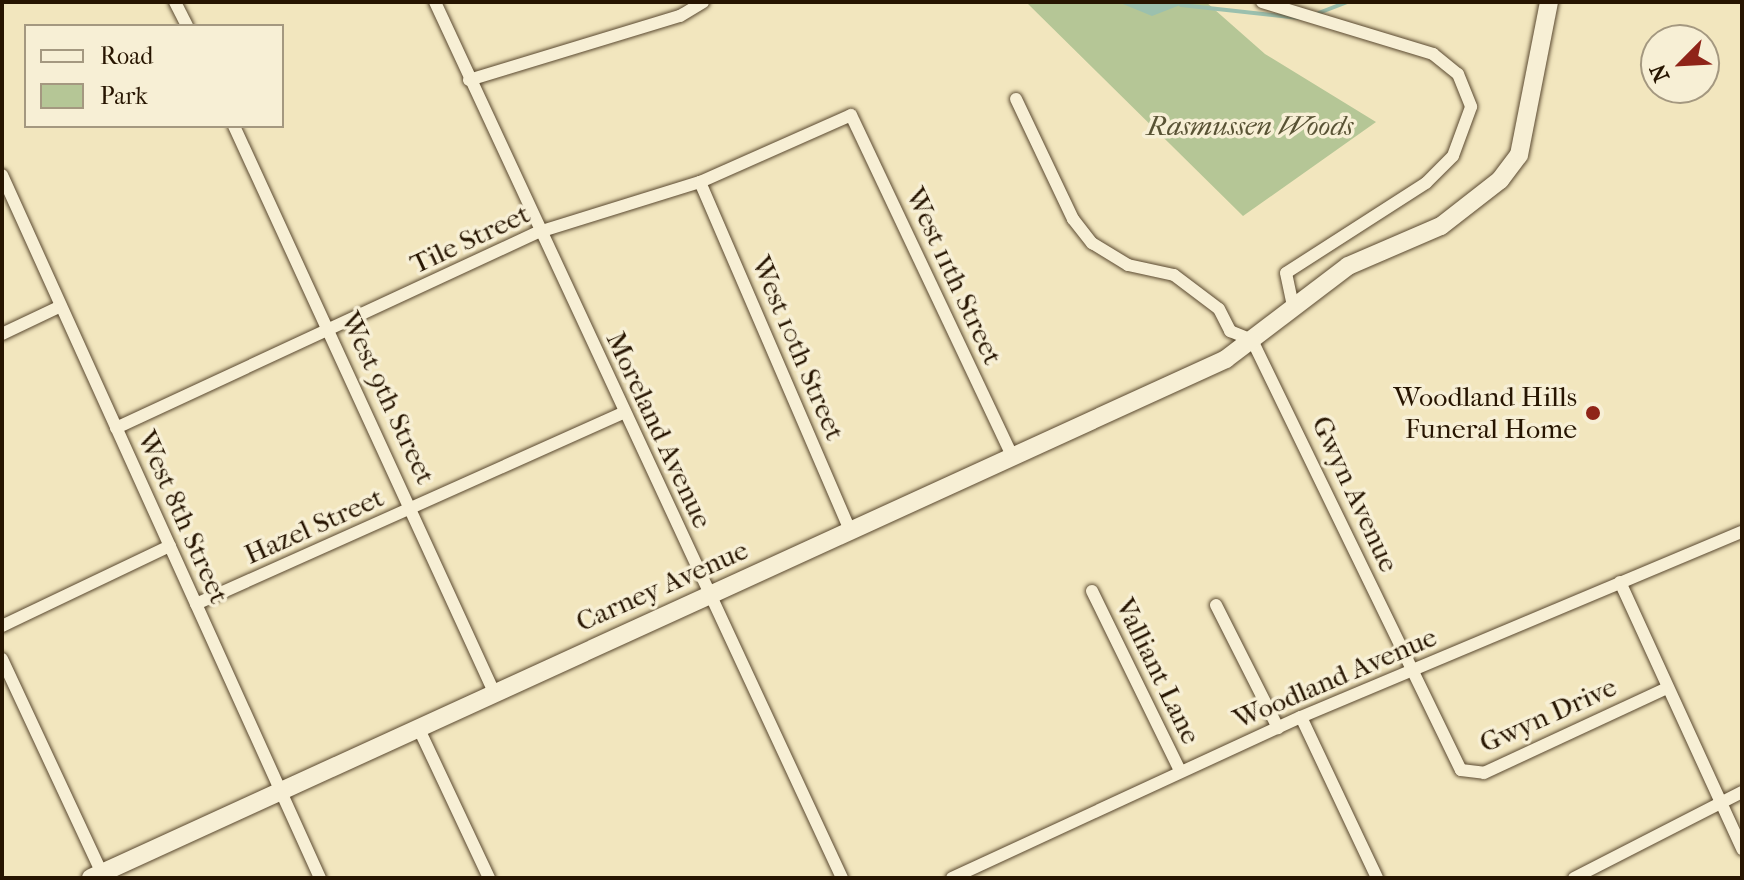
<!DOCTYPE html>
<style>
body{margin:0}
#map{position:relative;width:1744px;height:880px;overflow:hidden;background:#f2e6be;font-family:"IM FELL French Canon",serif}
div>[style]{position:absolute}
.green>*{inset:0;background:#b5c696}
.water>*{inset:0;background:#9bc0ae}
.stream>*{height:4px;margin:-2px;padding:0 2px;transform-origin:2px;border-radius:2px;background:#9bc0ae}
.roads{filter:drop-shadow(0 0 2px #5a4930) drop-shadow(0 0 2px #5a4930)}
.minor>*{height:12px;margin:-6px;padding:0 6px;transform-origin:6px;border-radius:6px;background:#f7efd5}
.secondary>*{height:18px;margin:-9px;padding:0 9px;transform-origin:9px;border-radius:9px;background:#f7efd5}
.dots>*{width:22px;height:22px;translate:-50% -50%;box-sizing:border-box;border:4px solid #f7efd5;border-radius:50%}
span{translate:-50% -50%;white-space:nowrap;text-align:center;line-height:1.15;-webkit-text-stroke:7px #f7efd5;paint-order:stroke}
.park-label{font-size:28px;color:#595335;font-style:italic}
.street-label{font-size:28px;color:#271501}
.poi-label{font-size:28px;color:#271501}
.right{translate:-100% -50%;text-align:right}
.frame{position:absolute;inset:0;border:4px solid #271501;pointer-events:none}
.legend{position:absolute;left:24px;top:24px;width:260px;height:104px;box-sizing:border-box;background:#f7efd5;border:2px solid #a49880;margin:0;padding:10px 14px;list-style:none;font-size:24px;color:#271501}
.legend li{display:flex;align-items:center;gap:16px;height:40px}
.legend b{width:40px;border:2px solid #a49880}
.north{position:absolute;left:1640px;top:24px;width:80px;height:80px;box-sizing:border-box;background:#f7efd5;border:2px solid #a49880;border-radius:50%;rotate:246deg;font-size:22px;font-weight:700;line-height:32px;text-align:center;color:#271501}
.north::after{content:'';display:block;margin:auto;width:28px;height:36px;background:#8f2418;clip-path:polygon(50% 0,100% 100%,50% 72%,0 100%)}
</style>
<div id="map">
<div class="green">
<div style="clip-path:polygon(1026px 2px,1206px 2px,1265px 54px,1376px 122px,1243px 216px)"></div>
</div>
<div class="water">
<div style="clip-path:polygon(1118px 2px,1188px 2px,1152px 16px)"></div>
</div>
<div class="stream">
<div style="left:1181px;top:5px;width:119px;rotate:6.3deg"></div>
<div style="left:1316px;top:14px;width:33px;rotate:-21deg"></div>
</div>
<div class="roads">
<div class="minor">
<div style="left:175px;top:2px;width:27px;rotate:63deg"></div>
<div style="left:435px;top:2px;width:966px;rotate:65.08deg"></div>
<div style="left:1262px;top:2px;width:179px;rotate:16.9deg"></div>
<div style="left:1433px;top:54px;width:32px;rotate:39deg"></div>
<div style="left:1458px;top:74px;width:35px;rotate:68deg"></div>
<div style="left:1471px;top:107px;width:52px;rotate:110.2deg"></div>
<div style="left:1453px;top:156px;width:38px;rotate:135deg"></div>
<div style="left:1426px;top:183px;width:166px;rotate:147.3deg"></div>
<div style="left:1286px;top:273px;width:35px;rotate:78deg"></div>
<div style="left:469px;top:80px;width:220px;rotate:-16.9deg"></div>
<div style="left:680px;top:16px;width:27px;rotate:-31deg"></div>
<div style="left:1016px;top:99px;width:133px;rotate:64.6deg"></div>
<div style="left:1073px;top:219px;width:31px;rotate:52deg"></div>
<div style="left:1092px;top:243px;width:42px;rotate:31.4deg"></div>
<div style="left:1128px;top:265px;width:47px;rotate:12.3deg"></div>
<div style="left:1174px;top:275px;width:56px;rotate:37.1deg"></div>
<div style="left:1219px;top:309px;width:25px;rotate:63deg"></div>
<div style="left:1230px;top:331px;width:24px;rotate:22deg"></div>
<div style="left:1252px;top:340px;width:478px;rotate:64.1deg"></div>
<div style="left:1461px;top:770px;width:23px;rotate:7deg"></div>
<div style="left:1484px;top:773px;width:202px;rotate:-24.9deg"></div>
<div style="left:234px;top:126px;width:623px;rotate:65.33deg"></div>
<div style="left:2px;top:175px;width:772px;rotate:65.66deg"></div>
<div style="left:700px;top:182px;width:381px;rotate:66.7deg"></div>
<div style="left:2px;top:334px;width:65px;rotate:-25.4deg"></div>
<div style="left:116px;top:428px;width:466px;rotate:-24.9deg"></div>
<div style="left:539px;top:232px;width:169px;rotate:-17.3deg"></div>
<div style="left:700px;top:182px;width:165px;rotate:-23.9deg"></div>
<div style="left:851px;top:115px;width:378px;rotate:64.7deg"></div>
<div style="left:1620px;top:582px;width:294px;rotate:65.4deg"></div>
<div style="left:1092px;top:591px;width:200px;rotate:63.9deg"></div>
<div style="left:196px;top:604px;width:470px;rotate:-24.1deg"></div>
<div style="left:1216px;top:605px;width:138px;rotate:63.2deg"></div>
<div style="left:2px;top:626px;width:186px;rotate:-25.5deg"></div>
<div style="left:2px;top:659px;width:242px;rotate:65deg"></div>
<div style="left:1301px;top:717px;width:178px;rotate:64.7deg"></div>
<div style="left:418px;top:727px;width:167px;rotate:64.8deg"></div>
<div style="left:952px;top:878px;width:384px;rotate:-24.8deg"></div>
<div style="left:1301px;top:717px;width:478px;rotate:-22.8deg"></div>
<div style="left:1574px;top:878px;width:189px;rotate:-27.1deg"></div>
</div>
<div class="secondary">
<div style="left:91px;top:878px;width:1248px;rotate:-24.57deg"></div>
<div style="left:1226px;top:359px;width:153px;rotate:-37.3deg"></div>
<div style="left:1348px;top:266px;width:101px;rotate:-23.3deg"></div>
<div style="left:1441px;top:226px;width:75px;rotate:-37.9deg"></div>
<div style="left:1500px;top:180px;width:31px;rotate:-53deg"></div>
<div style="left:1519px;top:155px;width:156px;rotate:-78.9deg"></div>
</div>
</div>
<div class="dots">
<div style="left:1593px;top:413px;background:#8f2418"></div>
</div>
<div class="park-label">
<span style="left:1250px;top:126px">Rasmussen Woods</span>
</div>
<div class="street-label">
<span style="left:470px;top:239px;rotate:-25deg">Tile Street</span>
<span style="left:954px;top:276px;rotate:65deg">West 11th Street</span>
<span style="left:798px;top:348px;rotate:67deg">West 10th Street</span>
<span style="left:388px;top:398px;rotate:65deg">West 9th Street</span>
<span style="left:659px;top:430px;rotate:65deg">Moreland Avenue</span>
<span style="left:1355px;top:494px;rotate:65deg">Gwyn Avenue</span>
<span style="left:183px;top:517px;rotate:66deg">West 8th Street</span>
<span style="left:314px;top:526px;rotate:-24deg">Hazel Street</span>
<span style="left:662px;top:586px;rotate:-24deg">Carney Avenue</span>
<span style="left:1158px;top:671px;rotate:64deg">Valliant Lane</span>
<span style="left:1335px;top:678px;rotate:-23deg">Woodland Avenue</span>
<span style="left:1548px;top:715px;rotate:-24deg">Gwyn Drive</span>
</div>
<div class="poi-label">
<span class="right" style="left:1577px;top:413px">Woodland Hills<br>Funeral Home</span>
</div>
<div class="frame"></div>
<ul class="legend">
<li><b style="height:10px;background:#f7efd5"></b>Road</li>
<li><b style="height:22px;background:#b5c696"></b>Park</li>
</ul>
<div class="north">N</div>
</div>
